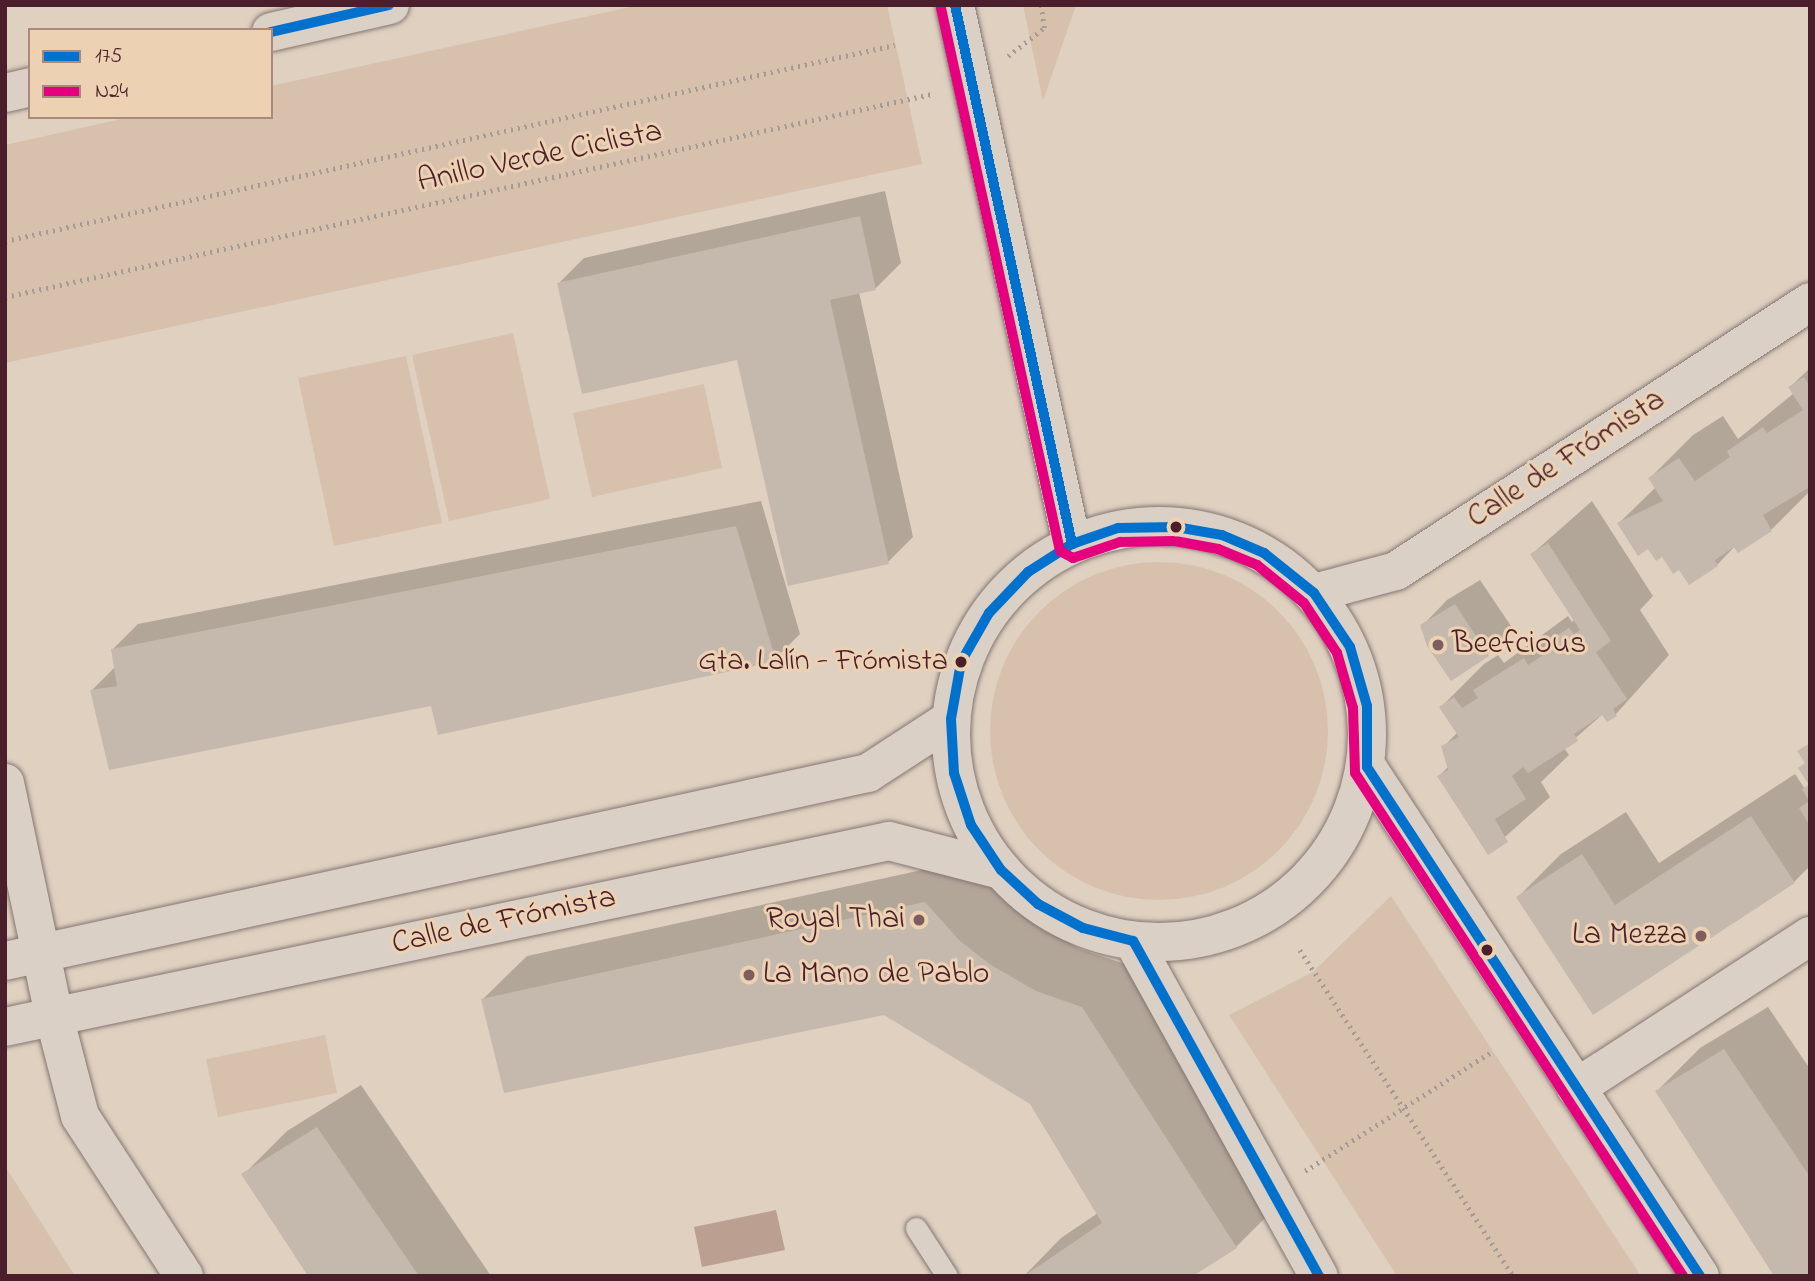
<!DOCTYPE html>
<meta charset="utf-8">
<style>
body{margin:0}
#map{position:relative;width:1815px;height:1281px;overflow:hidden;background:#dfd0c0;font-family:"Indie Flower",sans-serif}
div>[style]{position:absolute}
.green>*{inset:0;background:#d7c1ad}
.round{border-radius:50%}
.water>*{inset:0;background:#bba091}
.shadow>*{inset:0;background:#0003}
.building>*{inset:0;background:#c5b8ad}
.path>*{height:4.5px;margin-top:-2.25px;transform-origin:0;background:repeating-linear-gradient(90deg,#a69a94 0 2px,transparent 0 7px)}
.roads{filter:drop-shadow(0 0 2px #857671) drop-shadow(0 0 2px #857671)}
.service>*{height:21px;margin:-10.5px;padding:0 10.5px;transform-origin:10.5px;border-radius:10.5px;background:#dad0c5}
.minor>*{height:38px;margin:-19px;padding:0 19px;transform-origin:19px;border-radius:19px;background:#dad0c5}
.minor>.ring{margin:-19px;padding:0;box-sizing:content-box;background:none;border:38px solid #dad0c5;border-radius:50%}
.bus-1>*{height:10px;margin:-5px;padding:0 5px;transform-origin:5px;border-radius:5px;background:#0072ce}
.bus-2>*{height:10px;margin:-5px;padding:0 5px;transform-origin:5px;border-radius:5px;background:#e5007d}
.dots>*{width:19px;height:19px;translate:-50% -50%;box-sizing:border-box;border:4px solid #ecd1b3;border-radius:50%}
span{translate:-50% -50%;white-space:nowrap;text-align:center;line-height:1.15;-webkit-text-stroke:6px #ecd1b3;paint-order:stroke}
.bus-label{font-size:30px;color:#4a1f2b}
.right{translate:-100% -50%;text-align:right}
.street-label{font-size:32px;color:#4a1f2b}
.poi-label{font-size:32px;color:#4a1f2b}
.left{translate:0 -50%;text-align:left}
.frame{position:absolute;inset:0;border:7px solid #4a1f2b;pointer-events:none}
.legend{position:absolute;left:28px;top:28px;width:245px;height:91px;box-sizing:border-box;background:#ecd1b3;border:2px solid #ab8a7d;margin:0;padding:9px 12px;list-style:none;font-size:21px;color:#4a1f2b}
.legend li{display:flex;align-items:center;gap:14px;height:35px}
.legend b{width:35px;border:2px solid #ab8a7d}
</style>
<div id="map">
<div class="green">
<div style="clip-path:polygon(639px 5px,887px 5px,922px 164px,5px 363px,5px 145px,130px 117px,271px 117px,271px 86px)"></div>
<div style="clip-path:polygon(1023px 5px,1076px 5px,1043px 101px)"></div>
<div style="clip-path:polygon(513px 333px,550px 499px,449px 521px,412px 355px)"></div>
<div style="clip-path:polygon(406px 356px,442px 523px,334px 546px,298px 378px)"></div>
<div style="clip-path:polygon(704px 384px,722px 468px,592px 497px,573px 413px)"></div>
<div class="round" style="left:990px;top:562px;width:338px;height:338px"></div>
<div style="clip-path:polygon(1391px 896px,1493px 1051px,1641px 1276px,1397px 1276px,1229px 1015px,1313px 972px)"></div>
<div style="clip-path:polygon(325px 1035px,337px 1093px,218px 1117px,206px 1059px)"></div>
<div style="clip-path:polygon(5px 1166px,75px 1276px,5px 1276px)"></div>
</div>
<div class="water">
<div style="clip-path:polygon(776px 1210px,785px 1250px,702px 1267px,694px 1227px)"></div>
</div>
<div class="shadow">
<div style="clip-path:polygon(885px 191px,901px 263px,876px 288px,859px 292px,913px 537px,888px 562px,738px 358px,559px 283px,584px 258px)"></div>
<div style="clip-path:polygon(1810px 368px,1810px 491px,1771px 530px,1739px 551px,1735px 546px,1717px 565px,1680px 568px,1619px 523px,1656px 487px,1650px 478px,1693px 435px,1723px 416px,1738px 439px,1794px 393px,1790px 387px)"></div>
<div style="clip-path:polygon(761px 501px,800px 634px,775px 659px,433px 704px,92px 690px,115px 667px,113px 649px,138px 624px)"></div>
<div style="clip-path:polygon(1592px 501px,1653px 596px,1640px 610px,1669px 655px,1616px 714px,1603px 714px,1564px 748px,1569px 755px,1541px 782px,1550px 797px,1488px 852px,1439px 776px,1449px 766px,1443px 747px,1458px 732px,1441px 707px,1484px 664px,1498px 655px,1504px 663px,1568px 616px,1572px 622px,1575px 619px,1532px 554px)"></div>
<div style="clip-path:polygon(1480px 580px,1513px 629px,1488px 654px,1451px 679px,1422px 626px,1447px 600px)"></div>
<div style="clip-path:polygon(1795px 774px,1805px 789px,1810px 784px,1810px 866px,1794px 882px,1594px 1012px,1518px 897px,1561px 854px,1626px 812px,1659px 863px)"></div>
<div style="clip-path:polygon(968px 860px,1003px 898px,1034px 922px,1080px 949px,1125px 964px,1279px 1204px,1236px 1247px,1189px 1276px,1024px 1276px,1061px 1238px,1098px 1213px,1031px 1103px,884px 1013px,483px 999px,527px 956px)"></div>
<div style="clip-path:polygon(1768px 1007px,1810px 1069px,1810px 1276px,1657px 1091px,1700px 1048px)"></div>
<div style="clip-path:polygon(361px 1085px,491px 1276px,310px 1276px,244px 1174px,287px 1131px)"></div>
</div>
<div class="building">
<div style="clip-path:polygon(860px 216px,876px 290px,830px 300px,889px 564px,788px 586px,737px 360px,582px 394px,557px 283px)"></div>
<div style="clip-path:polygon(1804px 377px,1810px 387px,1810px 491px,1808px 488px,1763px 515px,1772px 531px,1738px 553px,1734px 547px,1715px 560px,1718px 566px,1689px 585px,1679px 570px,1673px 574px,1662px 557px,1656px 561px,1648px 549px,1638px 556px,1617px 523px,1663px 501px,1648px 478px,1679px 458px,1695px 481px,1730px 457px,1727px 451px,1763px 427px,1767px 433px,1803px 410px,1788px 387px)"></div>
<div style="clip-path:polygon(736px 526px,776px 661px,438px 735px,431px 706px,109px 770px,90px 690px,117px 686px,111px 649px)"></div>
<div style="clip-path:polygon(1548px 543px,1611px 641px,1596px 652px,1627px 699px,1613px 709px,1617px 716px,1607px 722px,1602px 715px,1574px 734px,1578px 741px,1528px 773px,1523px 767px,1512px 776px,1526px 799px,1495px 819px,1508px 842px,1488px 855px,1437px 776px,1448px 770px,1441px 746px,1459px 737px,1439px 707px,1454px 697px,1462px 708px,1478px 698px,1473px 690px,1524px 658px,1528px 665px,1557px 646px,1553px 638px,1569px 628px,1574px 634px,1580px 630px,1530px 554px)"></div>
<div style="clip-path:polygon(1455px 604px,1489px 656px,1451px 681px,1427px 646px,1420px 625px)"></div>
<div style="clip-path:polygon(1810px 743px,1810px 826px,1799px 808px,1809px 801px,1802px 789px,1809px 785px,1798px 768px,1805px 763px,1797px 751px)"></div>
<div style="clip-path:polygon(1751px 816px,1795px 883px,1593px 1015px,1516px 897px,1582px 854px,1615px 905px)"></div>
<div style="clip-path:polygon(925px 902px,960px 941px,991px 965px,1036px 991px,1082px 1007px,1237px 1248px,1193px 1276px,1024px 1276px,1102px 1223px,1030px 1104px,884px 1015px,504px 1093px,481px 999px)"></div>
<div style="clip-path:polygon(1724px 1049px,1810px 1177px,1810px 1276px,1774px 1276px,1655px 1091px)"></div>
<div style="clip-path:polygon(317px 1127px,419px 1276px,308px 1276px,241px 1174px)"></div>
</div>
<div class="path">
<div style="left:1008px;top:56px;width:46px;rotate:-37.9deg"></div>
<div style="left:1044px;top:28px;width:23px;rotate:-97deg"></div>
<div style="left:5px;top:241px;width:911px;rotate:-12.42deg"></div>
<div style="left:5px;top:297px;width:949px;rotate:-12.35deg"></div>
<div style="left:1300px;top:950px;width:389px;rotate:56.8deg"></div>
<div style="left:1305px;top:1171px;width:223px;rotate:-32.6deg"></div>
</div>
<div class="roads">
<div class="service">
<div style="left:916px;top:1228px;width:57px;rotate:57.1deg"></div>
</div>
<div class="minor">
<div style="left:955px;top:5px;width:552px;rotate:77.75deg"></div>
<div style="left:271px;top:32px;width:122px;rotate:-12.8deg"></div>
<div style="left:5px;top:93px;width:26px;rotate:-13deg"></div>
<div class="ring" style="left:951px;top:526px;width:378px;height:378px"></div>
<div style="left:1314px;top:593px;width:85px;rotate:-15deg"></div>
<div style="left:1396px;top:571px;width:494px;rotate:-33deg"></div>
<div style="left:1367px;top:767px;width:608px;rotate:56.81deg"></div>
<div style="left:5px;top:783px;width:238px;rotate:78.1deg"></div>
<div style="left:54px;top:1016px;width:103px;rotate:75.4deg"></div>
<div style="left:80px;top:1116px;width:191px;rotate:57deg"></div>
<div style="left:1133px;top:941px;width:383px;rotate:61deg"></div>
<div style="left:5px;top:961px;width:883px;rotate:-12.29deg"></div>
<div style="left:868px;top:773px;width:99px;rotate:-33deg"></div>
<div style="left:5px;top:1027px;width:903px;rotate:-11.88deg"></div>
<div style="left:889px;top:841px;width:116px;rotate:14.5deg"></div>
<div style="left:1576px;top:1088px;width:279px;rotate:-33deg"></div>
</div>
</div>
<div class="bus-1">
<div style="left:955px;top:5px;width:552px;rotate:77.75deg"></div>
<div style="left:271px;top:32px;width:121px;rotate:-12.9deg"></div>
<div style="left:1319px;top:1276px;width:383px;rotate:-119deg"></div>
<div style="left:1133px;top:941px;width:52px;rotate:-165.4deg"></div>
<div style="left:1083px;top:928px;width:51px;rotate:-151.9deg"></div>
<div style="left:1038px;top:904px;width:50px;rotate:-137.4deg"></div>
<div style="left:1001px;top:870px;width:54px;rotate:-123.7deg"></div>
<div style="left:971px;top:825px;width:55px;rotate:-108.1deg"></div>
<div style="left:954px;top:773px;width:54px;rotate:-93.2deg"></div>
<div style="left:951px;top:719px;width:58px;rotate:-80deg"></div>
<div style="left:961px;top:662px;width:56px;rotate:-60.3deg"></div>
<div style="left:989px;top:613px;width:57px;rotate:-46.4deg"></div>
<div style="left:1028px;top:572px;width:52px;rotate:-32.5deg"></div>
<div style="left:1072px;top:544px;width:49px;rotate:-19.2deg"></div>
<div style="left:1118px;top:528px;width:58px;rotate:-1deg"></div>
<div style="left:1176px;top:527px;width:47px;rotate:9.9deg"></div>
<div style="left:1222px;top:535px;width:46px;rotate:23.2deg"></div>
<div style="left:1264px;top:553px;width:64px;rotate:38.7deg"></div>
<div style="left:1314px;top:593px;width:65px;rotate:56.3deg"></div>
<div style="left:1350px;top:647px;width:61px;rotate:73.9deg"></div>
<div style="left:1367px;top:706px;width:61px;rotate:90deg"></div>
<div style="left:1367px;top:767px;width:608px;rotate:56.81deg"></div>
</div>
<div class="bus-2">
<div style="left:941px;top:8px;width:556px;rotate:77.64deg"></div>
<div style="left:1060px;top:551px;width:15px;rotate:28deg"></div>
<div style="left:1073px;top:558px;width:50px;rotate:-18.8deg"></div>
<div style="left:1120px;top:542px;width:55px;rotate:-1deg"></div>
<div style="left:1175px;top:541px;width:44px;rotate:10.5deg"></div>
<div style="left:1218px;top:549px;width:42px;rotate:22.3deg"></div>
<div style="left:1257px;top:565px;width:60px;rotate:39deg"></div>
<div style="left:1304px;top:603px;width:60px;rotate:56.6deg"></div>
<div style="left:1337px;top:653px;width:57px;rotate:73.8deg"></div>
<div style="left:1353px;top:708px;width:65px;rotate:88.2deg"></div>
<div style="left:1355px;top:773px;width:600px;rotate:56.89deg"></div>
</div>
<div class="dots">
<div style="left:1176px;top:527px;background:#4a1f2b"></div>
<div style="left:1438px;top:645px;background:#7e5d5f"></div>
<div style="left:961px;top:662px;background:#4a1f2b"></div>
<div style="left:919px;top:920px;background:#7e5d5f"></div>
<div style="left:1701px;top:936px;background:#7e5d5f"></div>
<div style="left:1487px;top:950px;background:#4a1f2b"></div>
<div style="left:749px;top:975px;background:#7e5d5f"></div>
</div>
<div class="bus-label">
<span class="right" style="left:948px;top:662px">Gta. Lalín - Frómista</span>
</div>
<div class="street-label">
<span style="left:540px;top:158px;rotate:-12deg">Anillo Verde Ciclista</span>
<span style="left:1567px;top:460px;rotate:-33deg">Calle de Frómista</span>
<span style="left:504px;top:922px;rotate:-12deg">Calle de Frómista</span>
</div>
<div class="poi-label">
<span class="left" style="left:1452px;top:645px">Beefcious</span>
<span class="right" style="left:905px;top:920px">Royal Thai</span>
<span class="right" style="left:1687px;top:936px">La Mezza</span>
<span class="left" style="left:763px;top:975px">La Mano de Pablo</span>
</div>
<div class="frame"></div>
<ul class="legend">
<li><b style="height:9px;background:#0072ce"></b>175</li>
<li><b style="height:9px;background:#e5007d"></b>N24</li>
</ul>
</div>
